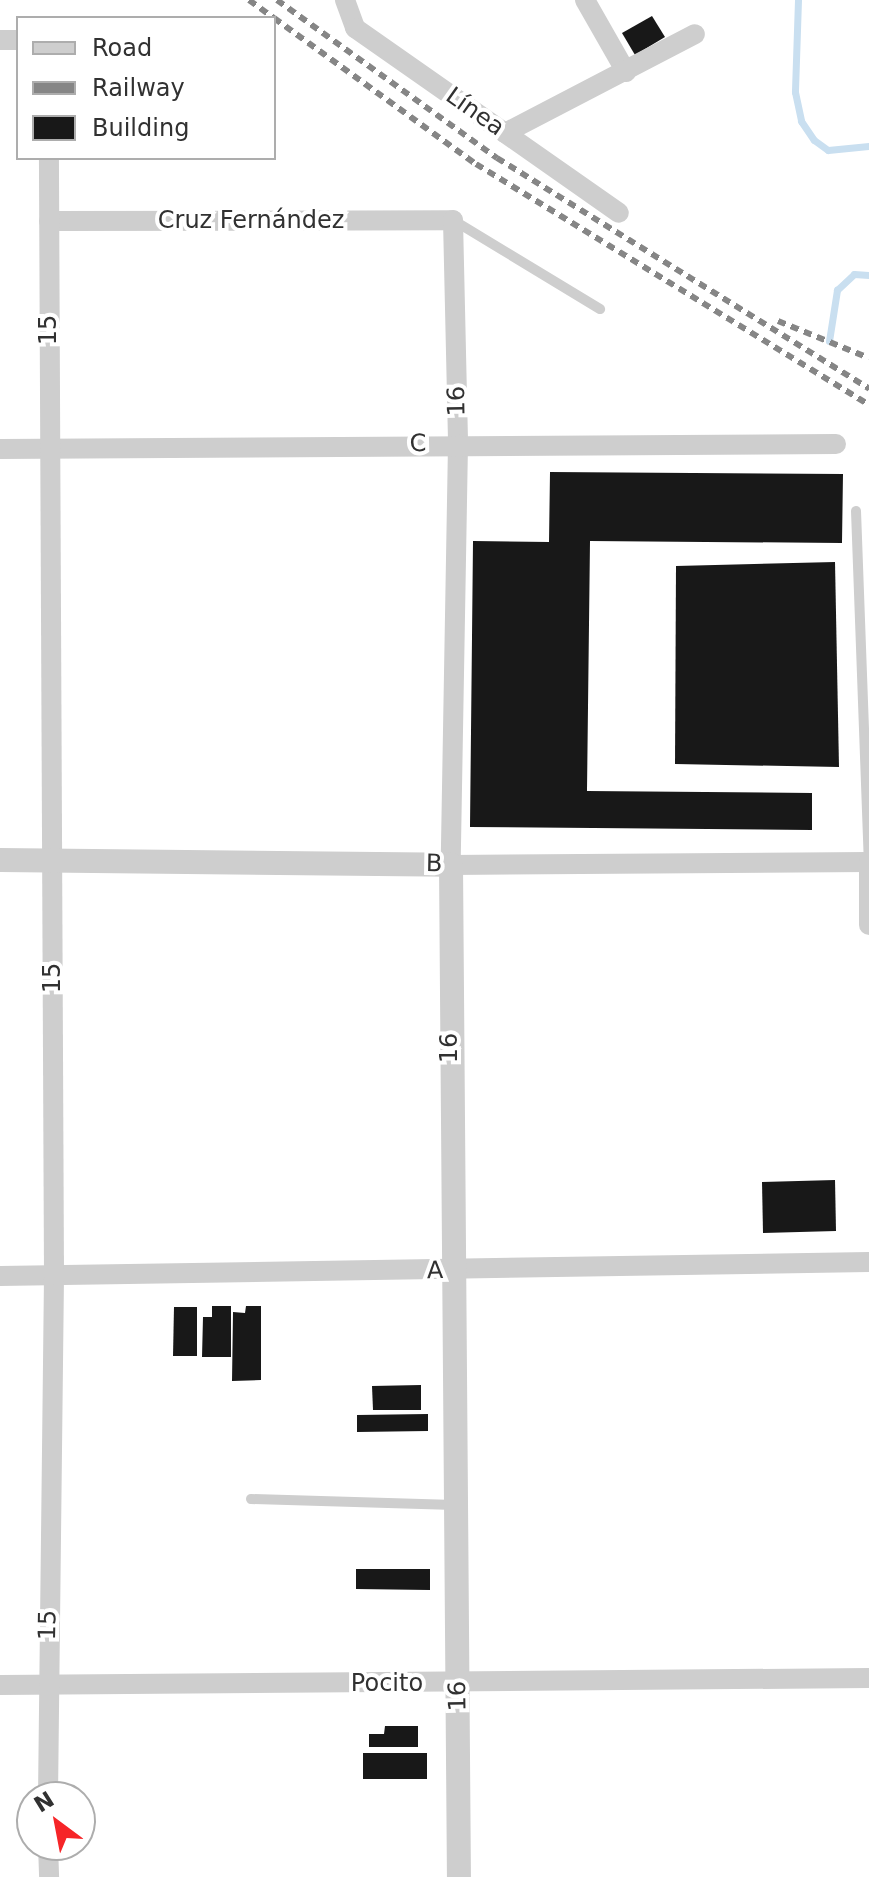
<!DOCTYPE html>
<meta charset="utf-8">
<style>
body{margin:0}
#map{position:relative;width:869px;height:1877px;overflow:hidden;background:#fff;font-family:"DejaVu Sans",sans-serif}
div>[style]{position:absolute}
.stream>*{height:7px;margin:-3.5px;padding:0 3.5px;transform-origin:3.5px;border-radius:3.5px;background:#c9dff0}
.building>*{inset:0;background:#181818}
.service>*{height:10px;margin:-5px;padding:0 5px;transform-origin:5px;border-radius:5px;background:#cecece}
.minor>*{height:20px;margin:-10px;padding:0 10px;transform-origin:10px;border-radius:10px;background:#cecece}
.tertiary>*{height:24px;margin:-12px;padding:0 12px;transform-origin:12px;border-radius:12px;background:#cecece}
.rail>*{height:6px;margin-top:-3px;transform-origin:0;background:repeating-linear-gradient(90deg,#868686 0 8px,transparent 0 14px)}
span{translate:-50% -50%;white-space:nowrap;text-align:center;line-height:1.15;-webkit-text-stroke:8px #fff;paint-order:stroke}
.street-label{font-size:24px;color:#313131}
.legend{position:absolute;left:16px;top:16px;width:260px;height:144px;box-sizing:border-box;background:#fff;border:2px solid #adadad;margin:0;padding:10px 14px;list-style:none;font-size:24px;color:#313131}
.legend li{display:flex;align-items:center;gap:16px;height:40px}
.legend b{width:40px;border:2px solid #adadad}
.north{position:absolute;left:16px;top:1781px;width:80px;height:80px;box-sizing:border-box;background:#fff;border:2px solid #adadad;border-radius:50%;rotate:328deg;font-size:22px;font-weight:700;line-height:32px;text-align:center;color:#313131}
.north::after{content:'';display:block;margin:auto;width:28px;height:36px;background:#f62528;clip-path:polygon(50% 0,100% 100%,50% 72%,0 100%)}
</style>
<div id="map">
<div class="stream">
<div style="left:798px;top:0;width:92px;rotate:91.9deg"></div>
<div style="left:795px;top:92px;width:30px;rotate:78deg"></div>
<div style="left:801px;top:121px;width:23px;rotate:56deg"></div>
<div style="left:814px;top:140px;width:17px;rotate:36deg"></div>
<div style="left:828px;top:150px;width:41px;rotate:-5.6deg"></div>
<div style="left:829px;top:341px;width:52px;rotate:-81.1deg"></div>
<div style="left:837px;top:290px;width:23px;rotate:-43deg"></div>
<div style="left:854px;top:274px;width:15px;rotate:4deg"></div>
</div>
<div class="building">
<div style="clip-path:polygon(652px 16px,665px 37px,635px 55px,622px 33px)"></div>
<div style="clip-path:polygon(550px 472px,843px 474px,842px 543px,590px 541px,587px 791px,812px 793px,812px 830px,470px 827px,473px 541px,549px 542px)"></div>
<div style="clip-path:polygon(835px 562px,839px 767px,675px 764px,676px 566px)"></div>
<div style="clip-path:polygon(835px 1180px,836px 1231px,763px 1233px,762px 1182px)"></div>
<div style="clip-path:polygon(212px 1306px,231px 1306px,231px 1357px,202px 1357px,203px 1317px,212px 1317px)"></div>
<div style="clip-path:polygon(246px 1306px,261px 1306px,261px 1380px,232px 1381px,233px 1312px,245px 1313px)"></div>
<div style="clip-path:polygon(174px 1307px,197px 1307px,197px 1356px,173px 1356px)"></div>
<div style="clip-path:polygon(421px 1385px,421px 1410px,373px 1410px,372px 1386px)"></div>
<div style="clip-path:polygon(428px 1414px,428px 1431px,357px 1432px,357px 1415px)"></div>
<div style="clip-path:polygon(356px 1569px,430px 1569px,430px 1590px,356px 1589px)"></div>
<div style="clip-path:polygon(385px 1726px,418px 1726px,418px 1747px,369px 1747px,369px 1734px,384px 1734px)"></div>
<div style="clip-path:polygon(363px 1753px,427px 1753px,427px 1779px,363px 1779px)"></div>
</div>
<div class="service">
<div style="left:453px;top:220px;width:172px;rotate:31.2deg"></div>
<div style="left:856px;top:511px;width:351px;rotate:87.9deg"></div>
<div style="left:251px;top:1499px;width:204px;rotate:1.7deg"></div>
</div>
<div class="minor">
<div style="left:345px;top:0;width:30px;rotate:70deg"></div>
<div style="left:355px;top:28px;width:322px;rotate:35deg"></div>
<div style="left:585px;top:0;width:83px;rotate:60.3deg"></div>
<div style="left:0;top:40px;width:18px"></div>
<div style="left:505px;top:133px;width:214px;rotate:-27.5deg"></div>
<div style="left:49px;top:221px;width:404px;rotate:-0.1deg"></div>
<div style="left:453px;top:220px;width:224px;rotate:88.7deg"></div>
<div style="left:458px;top:444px;width:421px;rotate:91deg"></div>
<div style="left:451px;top:865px;width:418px;rotate:-0.4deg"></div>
<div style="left:869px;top:862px;width:63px;rotate:90deg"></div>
<div style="left:0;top:449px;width:836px;rotate:-0.34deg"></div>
<div style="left:0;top:1276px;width:869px;rotate:-0.92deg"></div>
<div style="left:0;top:1685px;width:869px;rotate:-0.46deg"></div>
<div style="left:48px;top:1797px;width:522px;rotate:-89.34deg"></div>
<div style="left:54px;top:1275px;width:1117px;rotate:-90.26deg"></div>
<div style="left:48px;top:1845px;width:32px;rotate:88deg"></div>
</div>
<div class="tertiary">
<div style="left:0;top:860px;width:451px;rotate:0.6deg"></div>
<div style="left:451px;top:865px;width:1012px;rotate:89.55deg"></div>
</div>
<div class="rail">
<div style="left:249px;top:0;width:31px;rotate:36deg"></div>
<div style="left:277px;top:0;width:271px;rotate:35.7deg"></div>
<div style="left:497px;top:158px;width:438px;rotate:31.8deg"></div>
<div style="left:274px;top:18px;width:249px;rotate:35.9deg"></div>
<div style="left:476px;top:164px;width:461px;rotate:31.5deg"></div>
<div style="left:778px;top:321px;width:98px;rotate:22.1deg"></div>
</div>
<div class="street-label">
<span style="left:475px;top:112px;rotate:35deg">Línea</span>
<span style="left:251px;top:221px">Cruz Fernández</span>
<span style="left:49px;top:330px;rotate:-90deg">15</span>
<span style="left:457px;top:401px;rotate:-91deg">16</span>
<span style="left:418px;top:444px;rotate:-1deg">C</span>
<span style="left:434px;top:864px;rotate:1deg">B</span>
<span style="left:53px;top:978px;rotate:-90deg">15</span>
<span style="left:450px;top:1048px;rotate:-90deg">16</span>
<span style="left:435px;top:1271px;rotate:-1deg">A</span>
<span style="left:48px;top:1625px;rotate:-89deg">15</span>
<span style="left:387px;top:1684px">Pocito</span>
<span style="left:458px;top:1696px;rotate:-91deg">16</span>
</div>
<ul class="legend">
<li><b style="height:10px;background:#cecece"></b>Road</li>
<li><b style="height:10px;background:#868686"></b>Railway</li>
<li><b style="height:22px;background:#181818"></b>Building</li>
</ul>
<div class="north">N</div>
</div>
